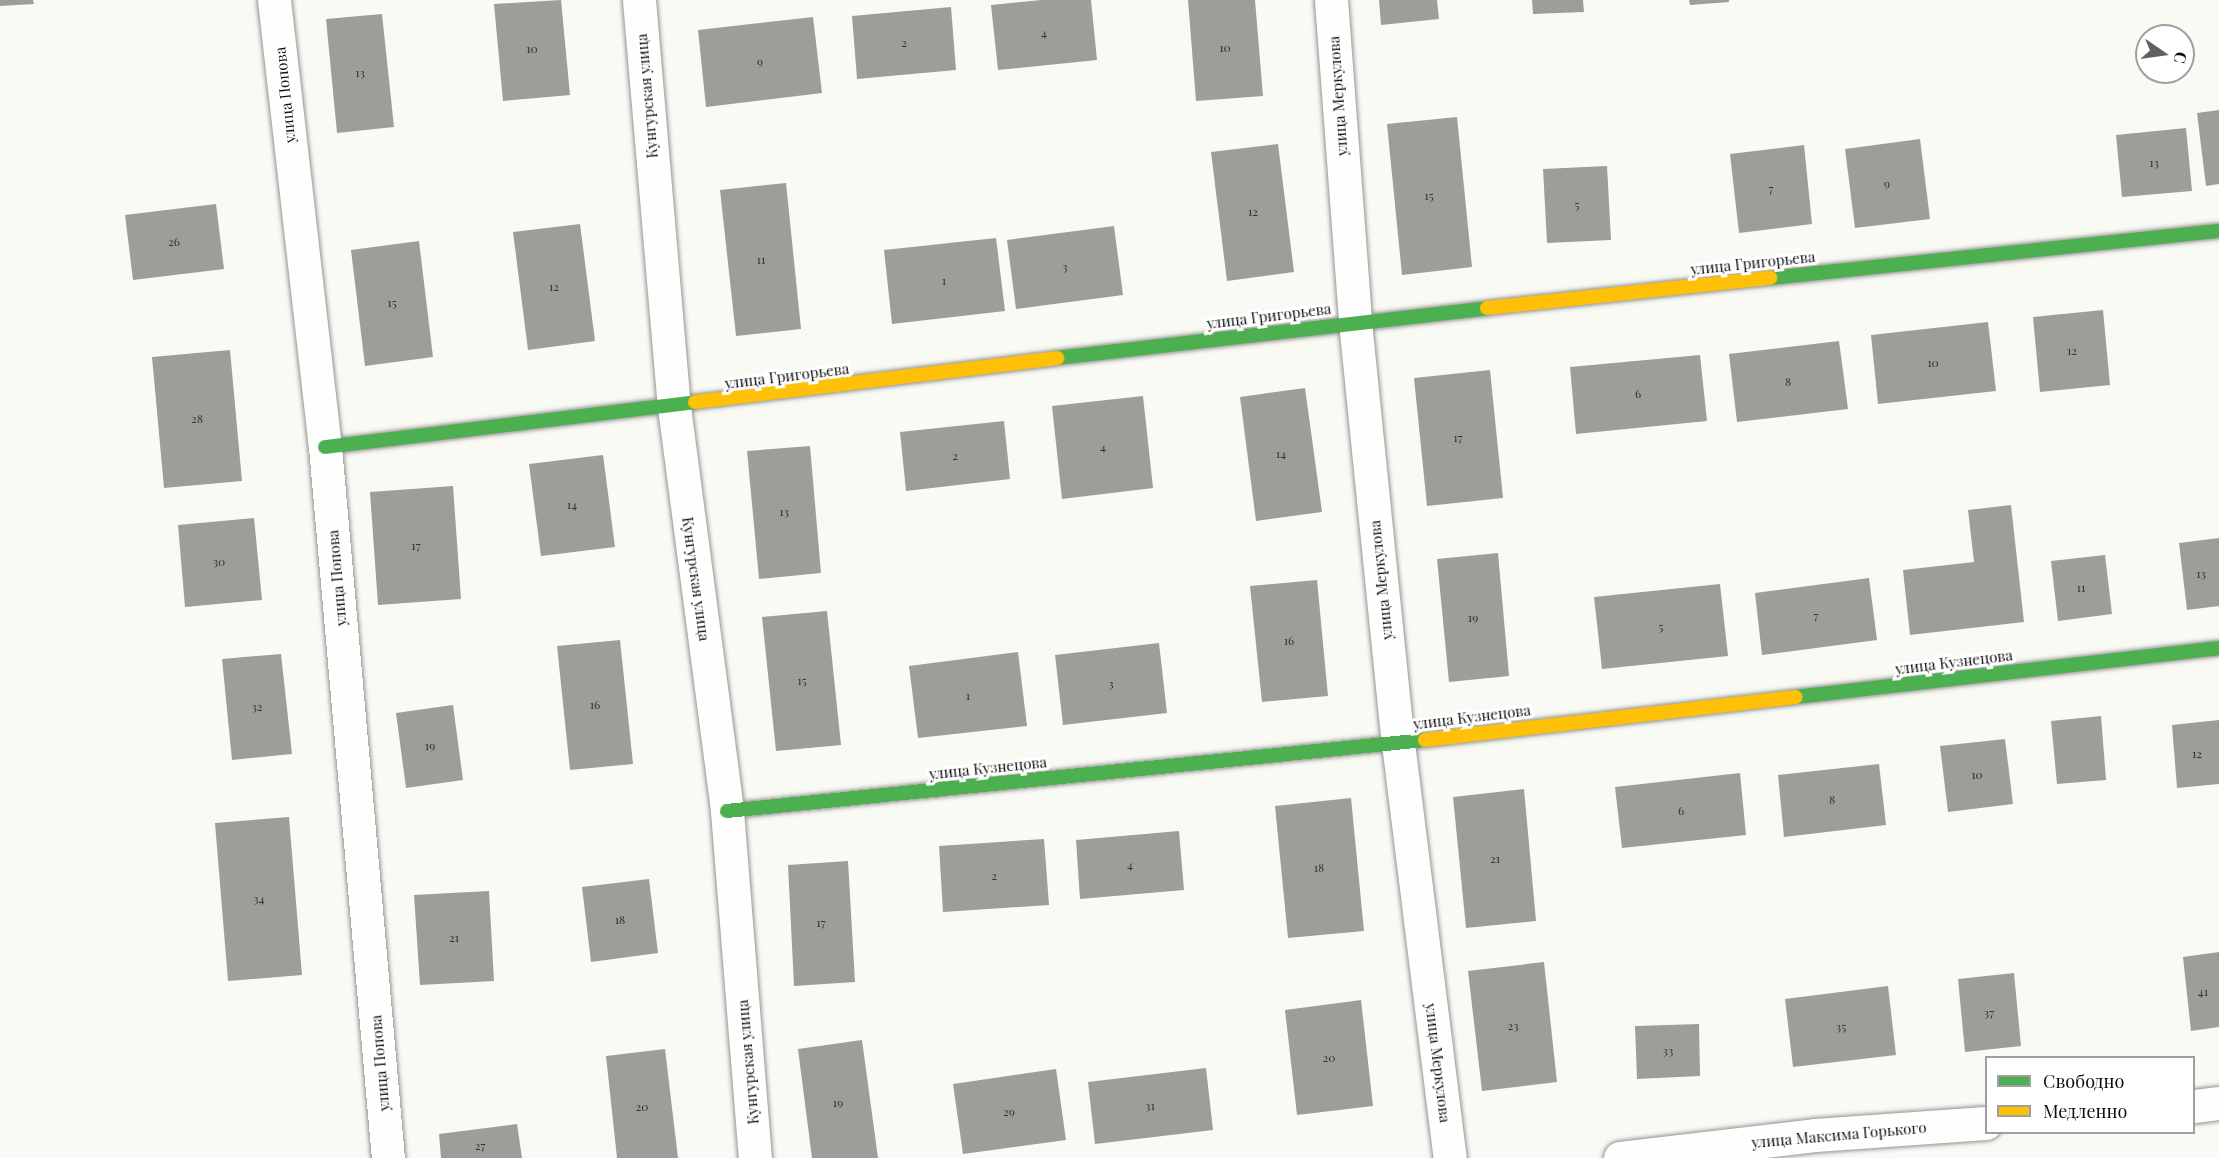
<!DOCTYPE html>
<meta charset="utf-8">
<style>
body{margin:0}
#map{position:relative;width:2219px;height:1158px;overflow:hidden;background:#fafaf5;font-family:"Playfair Display",serif}
div>[style]{position:absolute}
.building>*{inset:0;background:#9e9d9a}
.roads{filter:drop-shadow(0 0 2px #949492) drop-shadow(0 0 2px #949492)}
.street>*{height:33px;margin:-16.5px;padding:0 16.5px;transform-origin:16.5px;border-radius:16.5px;background:#fefefe}
.fast>*{height:14px;margin:-7px;padding:0 7px;transform-origin:7px;border-radius:7px;background:#4caf50}
.slow>*{height:14px;margin:-7px;padding:0 7px;transform-origin:7px;border-radius:7px;background:#ffc107}
span{translate:-50% -50%;white-space:nowrap;text-align:center;line-height:1.15;-webkit-text-stroke:6px #fff;paint-order:stroke}
.number-label{font-size:12px;color:#323231}
.number-label span{-webkit-text-stroke-width:0}
.street-label{font-size:15px;color:#0e0e0e}
.legend{position:absolute;left:1985px;top:1056px;width:210px;height:78px;box-sizing:border-box;background:#fff;border:2px solid #9f9f9f;margin:0;padding:8px 10px;list-style:none;font-size:18px;color:#0e0e0e}
.legend li{display:flex;align-items:center;gap:12px;height:30px}
.legend b{width:30px;border:2px solid #9f9f9f}
.north{position:absolute;left:2135px;top:24px;width:60px;height:60px;box-sizing:border-box;background:#fff;border:2px solid #9f9f9f;border-radius:50%;rotate:103deg;font-size:16px;font-weight:700;line-height:24px;text-align:center;color:#0e0e0e}
.north::after{content:'';display:block;margin:auto;width:21px;height:27px;background:#61615f;clip-path:polygon(50% 0,100% 100%,50% 72%,0 100%)}
</style>
<div id="map">
<div class="building">
<div style="clip-path:polygon(0 0,33px 0,34px 4px,0 6px)"></div>
<div style="clip-path:polygon(561px 0,570px 95px,503px 101px,494px 4px)"></div>
<div style="clip-path:polygon(1041px 0,1091px 0,1097px 60px,998px 70px,991px 5px)"></div>
<div style="clip-path:polygon(1188px 0,1255px 0,1263px 96px,1196px 101px)"></div>
<div style="clip-path:polygon(1379px 0,1437px 0,1439px 19px,1381px 25px)"></div>
<div style="clip-path:polygon(1532px 0,1583px 0,1584px 12px,1533px 14px)"></div>
<div style="clip-path:polygon(1689px 0,1729px 0,1729px 2px,1690px 5px)"></div>
<div style="clip-path:polygon(951px 7px,956px 70px,857px 79px,852px 16px)"></div>
<div style="clip-path:polygon(382px 14px,394px 127px,337px 133px,326px 19px)"></div>
<div style="clip-path:polygon(813px 17px,822px 93px,706px 107px,698px 30px)"></div>
<div style="clip-path:polygon(2219px 110px,2219px 184px,2206px 186px,2197px 113px)"></div>
<div style="clip-path:polygon(1457px 117px,1472px 267px,1402px 275px,1387px 124px)"></div>
<div style="clip-path:polygon(2186px 128px,2192px 191px,2122px 197px,2116px 135px)"></div>
<div style="clip-path:polygon(1920px 139px,1930px 219px,1855px 228px,1845px 149px)"></div>
<div style="clip-path:polygon(1278px 144px,1294px 272px,1227px 281px,1211px 152px)"></div>
<div style="clip-path:polygon(1804px 145px,1812px 224px,1739px 233px,1730px 154px)"></div>
<div style="clip-path:polygon(1607px 166px,1611px 240px,1547px 243px,1543px 169px)"></div>
<div style="clip-path:polygon(786px 183px,801px 329px,736px 336px,720px 190px)"></div>
<div style="clip-path:polygon(216px 204px,224px 269px,133px 280px,125px 215px)"></div>
<div style="clip-path:polygon(580px 224px,595px 341px,528px 350px,513px 232px)"></div>
<div style="clip-path:polygon(1114px 226px,1123px 295px,1016px 309px,1007px 240px)"></div>
<div style="clip-path:polygon(996px 238px,1005px 311px,892px 324px,884px 250px)"></div>
<div style="clip-path:polygon(419px 241px,433px 357px,365px 366px,351px 250px)"></div>
<div style="clip-path:polygon(2103px 310px,2110px 385px,2040px 392px,2033px 317px)"></div>
<div style="clip-path:polygon(1988px 322px,1996px 391px,1878px 404px,1871px 335px)"></div>
<div style="clip-path:polygon(1839px 341px,1848px 409px,1737px 422px,1729px 354px)"></div>
<div style="clip-path:polygon(230px 350px,242px 481px,164px 488px,152px 357px)"></div>
<div style="clip-path:polygon(1700px 355px,1707px 421px,1576px 434px,1570px 367px)"></div>
<div style="clip-path:polygon(1490px 370px,1503px 498px,1427px 506px,1414px 378px)"></div>
<div style="clip-path:polygon(1305px 388px,1322px 512px,1256px 521px,1240px 397px)"></div>
<div style="clip-path:polygon(1143px 396px,1153px 488px,1062px 499px,1052px 406px)"></div>
<div style="clip-path:polygon(1004px 421px,1010px 479px,906px 491px,900px 432px)"></div>
<div style="clip-path:polygon(810px 446px,821px 573px,759px 579px,747px 451px)"></div>
<div style="clip-path:polygon(603px 455px,615px 547px,541px 556px,529px 464px)"></div>
<div style="clip-path:polygon(453px 486px,461px 599px,378px 605px,370px 492px)"></div>
<div style="clip-path:polygon(2011px 505px,2024px 622px,1910px 635px,1903px 570px,1974px 562px,1968px 510px)"></div>
<div style="clip-path:polygon(254px 518px,262px 600px,185px 607px,178px 525px)"></div>
<div style="clip-path:polygon(2219px 538px,2219px 606px,2187px 610px,2179px 543px)"></div>
<div style="clip-path:polygon(1498px 553px,1509px 676px,1449px 682px,1437px 559px)"></div>
<div style="clip-path:polygon(2105px 555px,2112px 614px,2058px 621px,2051px 561px)"></div>
<div style="clip-path:polygon(1869px 578px,1877px 640px,1762px 655px,1755px 593px)"></div>
<div style="clip-path:polygon(1317px 580px,1328px 696px,1262px 702px,1250px 586px)"></div>
<div style="clip-path:polygon(1720px 584px,1728px 656px,1602px 669px,1594px 597px)"></div>
<div style="clip-path:polygon(827px 611px,841px 745px,776px 751px,762px 617px)"></div>
<div style="clip-path:polygon(620px 640px,633px 764px,570px 770px,557px 646px)"></div>
<div style="clip-path:polygon(1159px 643px,1167px 713px,1063px 725px,1055px 655px)"></div>
<div style="clip-path:polygon(1018px 652px,1027px 726px,918px 738px,909px 666px)"></div>
<div style="clip-path:polygon(281px 654px,292px 754px,232px 760px,222px 659px)"></div>
<div style="clip-path:polygon(453px 705px,463px 780px,406px 788px,396px 713px)"></div>
<div style="clip-path:polygon(2101px 716px,2106px 780px,2057px 784px,2051px 721px)"></div>
<div style="clip-path:polygon(2219px 720px,2219px 784px,2177px 788px,2172px 725px)"></div>
<div style="clip-path:polygon(2005px 739px,2013px 804px,1948px 812px,1940px 746px)"></div>
<div style="clip-path:polygon(1879px 764px,1886px 825px,1784px 837px,1778px 775px)"></div>
<div style="clip-path:polygon(1740px 773px,1746px 835px,1622px 848px,1615px 787px)"></div>
<div style="clip-path:polygon(1524px 789px,1536px 921px,1466px 928px,1453px 797px)"></div>
<div style="clip-path:polygon(1351px 798px,1364px 931px,1288px 938px,1275px 806px)"></div>
<div style="clip-path:polygon(289px 817px,302px 975px,228px 981px,215px 823px)"></div>
<div style="clip-path:polygon(1179px 831px,1184px 890px,1080px 899px,1076px 840px)"></div>
<div style="clip-path:polygon(1044px 839px,1049px 905px,943px 912px,939px 846px)"></div>
<div style="clip-path:polygon(848px 861px,855px 982px,794px 986px,788px 865px)"></div>
<div style="clip-path:polygon(649px 879px,658px 953px,591px 962px,582px 887px)"></div>
<div style="clip-path:polygon(489px 891px,494px 981px,420px 985px,414px 895px)"></div>
<div style="clip-path:polygon(2219px 952px,2219px 1027px,2191px 1031px,2183px 957px)"></div>
<div style="clip-path:polygon(1544px 962px,1557px 1082px,1482px 1091px,1468px 971px)"></div>
<div style="clip-path:polygon(2014px 973px,2021px 1046px,1965px 1052px,1958px 979px)"></div>
<div style="clip-path:polygon(1888px 986px,1896px 1055px,1793px 1067px,1785px 999px)"></div>
<div style="clip-path:polygon(1361px 1000px,1373px 1106px,1297px 1115px,1285px 1010px)"></div>
<div style="clip-path:polygon(1699px 1024px,1700px 1076px,1637px 1079px,1635px 1026px)"></div>
<div style="clip-path:polygon(862px 1040px,878px 1158px,812px 1158px,798px 1049px)"></div>
<div style="clip-path:polygon(665px 1049px,678px 1158px,617px 1158px,606px 1056px)"></div>
<div style="clip-path:polygon(1206px 1068px,1213px 1130px,1095px 1144px,1088px 1082px)"></div>
<div style="clip-path:polygon(1056px 1069px,1066px 1140px,963px 1154px,953px 1084px)"></div>
<div style="clip-path:polygon(517px 1124px,522px 1158px,441px 1158px,439px 1134px)"></div>
</div>
<div class="roads">
<div class="street">
<div style="left:274px;top:0;width:450px;rotate:83.5deg"></div>
<div style="left:325px;top:447px;width:714px;rotate:84.94deg"></div>
<div style="left:639px;top:0;width:409px;rotate:85.1deg"></div>
<div style="left:674px;top:407px;width:407px;rotate:82.5deg"></div>
<div style="left:727px;top:811px;width:348px;rotate:85.4deg"></div>
<div style="left:1331px;top:0;width:323px;rotate:85.7deg"></div>
<div style="left:1355px;top:322px;width:423px;rotate:84.2deg"></div>
<div style="left:1398px;top:743px;width:418px;rotate:82.9deg"></div>
<div style="left:2194px;top:1106px;width:25px;rotate:-7deg"></div>
<div style="left:1620px;top:1158px;width:196px;rotate:-6.7deg"></div>
<div style="left:1815px;top:1135px;width:171px;rotate:-4deg"></div>
</div>
<div class="fast">
<div style="left:1770px;top:278px;width:451px;rotate:-6deg"></div>
<div style="left:1057px;top:358px;width:433px;rotate:-6.6deg"></div>
<div style="left:325px;top:447px;width:373px;rotate:-6.9deg"></div>
<div style="left:1796px;top:697px;width:426px;rotate:-6.6deg"></div>
<div style="left:727px;top:811px;width:702px;rotate:-5.81deg"></div>
</div>
<div class="slow">
<div style="left:1487px;top:308px;width:285px;rotate:-6.1deg"></div>
<div style="left:695px;top:402px;width:365px;rotate:-6.9deg"></div>
<div style="left:1425px;top:740px;width:373px;rotate:-6.6deg"></div>
</div>
</div>
<div class="number-label">
<span style="left:1044px;top:33px">4</span>
<span style="left:904px;top:43px">2</span>
<span style="left:1225px;top:48px">10</span>
<span style="left:532px;top:49px">10</span>
<span style="left:760px;top:62px">9</span>
<span style="left:360px;top:73px">13</span>
<span style="left:2154px;top:163px">13</span>
<span style="left:1887px;top:184px">9</span>
<span style="left:1771px;top:189px">7</span>
<span style="left:1429px;top:196px">15</span>
<span style="left:1577px;top:205px">5</span>
<span style="left:1253px;top:212px">12</span>
<span style="left:174px;top:242px">26</span>
<span style="left:761px;top:260px">11</span>
<span style="left:1065px;top:267px">3</span>
<span style="left:944px;top:281px">1</span>
<span style="left:554px;top:287px">12</span>
<span style="left:392px;top:303px">15</span>
<span style="left:2072px;top:351px">12</span>
<span style="left:1933px;top:363px">10</span>
<span style="left:1788px;top:382px">8</span>
<span style="left:1638px;top:394px">6</span>
<span style="left:197px;top:419px">28</span>
<span style="left:1458px;top:438px">17</span>
<span style="left:1103px;top:447px">4</span>
<span style="left:1281px;top:454px">14</span>
<span style="left:955px;top:456px">2</span>
<span style="left:572px;top:505px">14</span>
<span style="left:784px;top:512px">13</span>
<span style="left:416px;top:546px">17</span>
<span style="left:219px;top:562px">30</span>
<span style="left:2201px;top:574px">13</span>
<span style="left:2081px;top:588px">11</span>
<span style="left:1816px;top:616px">7</span>
<span style="left:1473px;top:618px">19</span>
<span style="left:1661px;top:627px">5</span>
<span style="left:1289px;top:641px">16</span>
<span style="left:802px;top:681px">15</span>
<span style="left:1111px;top:684px">3</span>
<span style="left:968px;top:696px">1</span>
<span style="left:595px;top:705px">16</span>
<span style="left:257px;top:707px">32</span>
<span style="left:430px;top:746px">19</span>
<span style="left:2197px;top:754px">12</span>
<span style="left:1977px;top:775px">10</span>
<span style="left:1832px;top:800px">8</span>
<span style="left:1681px;top:811px">6</span>
<span style="left:1495px;top:859px">21</span>
<span style="left:1130px;top:865px">4</span>
<span style="left:1319px;top:868px">18</span>
<span style="left:994px;top:876px">2</span>
<span style="left:259px;top:899px">34</span>
<span style="left:620px;top:920px">18</span>
<span style="left:821px;top:923px">17</span>
<span style="left:454px;top:938px">21</span>
<span style="left:2203px;top:992px">41</span>
<span style="left:1989px;top:1013px">37</span>
<span style="left:1513px;top:1026px">23</span>
<span style="left:1841px;top:1027px">35</span>
<span style="left:1668px;top:1051px">33</span>
<span style="left:1329px;top:1058px">20</span>
<span style="left:838px;top:1103px">19</span>
<span style="left:1150px;top:1106px">31</span>
<span style="left:642px;top:1107px">20</span>
<span style="left:1009px;top:1112px">29</span>
<span style="left:480px;top:1146px">27</span>
</div>
<div class="street-label">
<span style="left:285px;top:95px;rotate:-96deg">улица Попова</span>
<span style="left:647px;top:96px;rotate:-95deg">Кунгурская улица</span>
<span style="left:1338px;top:96px;rotate:-94deg">улица Меркулова</span>
<span style="left:1753px;top:263px;rotate:-6deg">улица Григорьева</span>
<span style="left:1269px;top:316px;rotate:-7deg">улица Григорьева</span>
<span style="left:787px;top:376px;rotate:-7deg">улица Григорьева</span>
<span style="left:337px;top:578px;rotate:-95deg">улица Попова</span>
<span style="left:696px;top:579px;rotate:82deg">Кунгурская улица</span>
<span style="left:1381px;top:580px;rotate:-96deg">улица Меркулова</span>
<span style="left:1954px;top:662px;rotate:-7deg">улица Кузнецова</span>
<span style="left:1472px;top:717px;rotate:-7deg">улица Кузнецова</span>
<span style="left:988px;top:768px;rotate:-6deg">улица Кузнецова</span>
<span style="left:748px;top:1062px;rotate:-95deg">Кунгурская улица</span>
<span style="left:380px;top:1063px;rotate:-95deg">улица Попова</span>
<span style="left:1438px;top:1063px;rotate:83deg">улица Меркулова</span>
<span style="left:1839px;top:1135px;rotate:-5deg">улица Максима Горького</span>
</div>
<ul class="legend">
<li><b style="height:8px;background:#4caf50"></b>Свободно</li>
<li><b style="height:8px;background:#ffc107"></b>Медленно</li>
</ul>
<div class="north">С</div>
</div>
